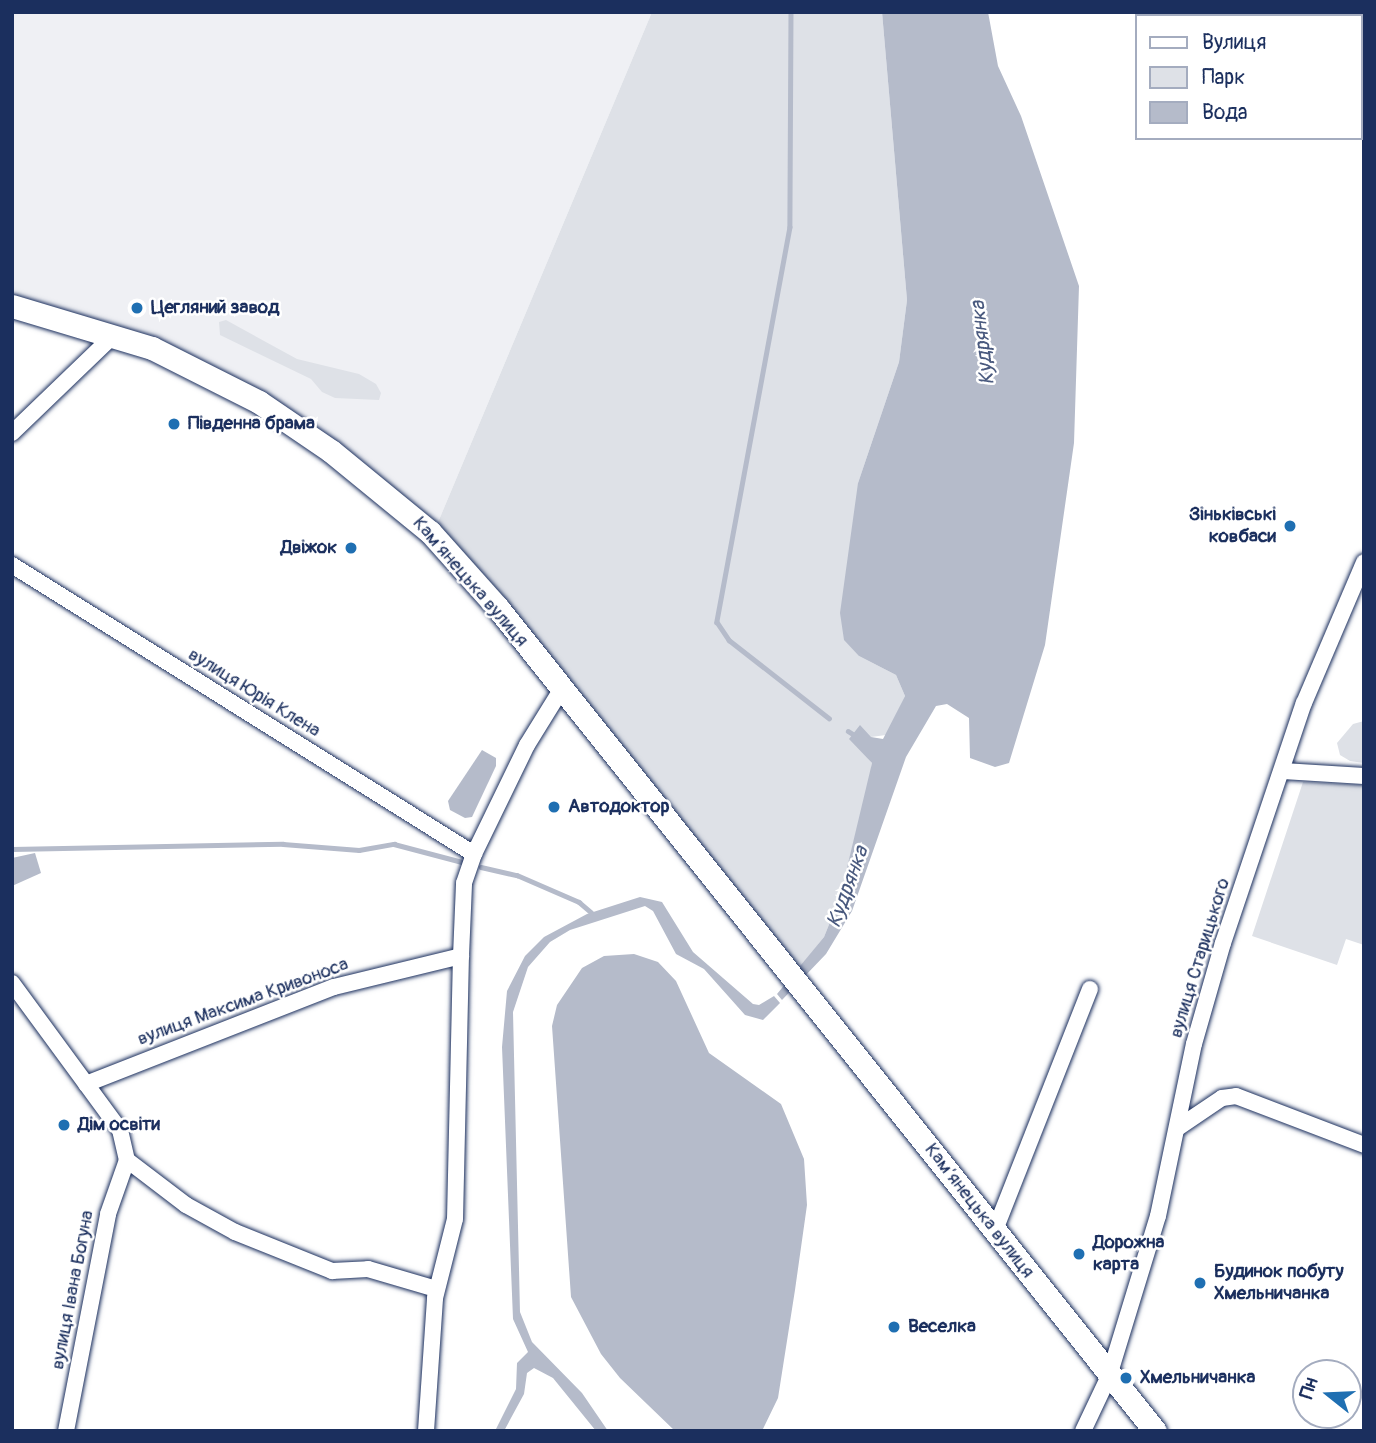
<!DOCTYPE html>
<meta charset="utf-8">
<style>
body{margin:0}
#map{position:relative;width:1376px;height:1443px;overflow:hidden;background:#fff;font-family:Pangolin,sans-serif}
div>[style]{position:absolute}
.built>*{inset:0;background:#eff0f4}
.green>*{inset:0;background:#dee1e7}
.water>*{inset:0;background:#b5bbca}
.stream>*{height:4.5px;margin:-2.25px;padding:0 2.25px;transform-origin:2.25px;border-radius:2.25px;background:#b5bbca}
.roads{filter:drop-shadow(0 0 2px #1b2f5e) drop-shadow(0 0 2px #1b2f5e)}
.minor>*{height:16px;margin:-8px;padding:0 8px;transform-origin:8px;border-radius:8px;background:#fff}
.primary>*{height:23px;margin:-11.5px;padding:0 11.5px;transform-origin:11.5px;border-radius:11.5px;background:#fff}
.dots>*{width:19px;height:19px;translate:-50% -50%;box-sizing:border-box;border:4px solid #fff;border-radius:50%}
span{translate:-50% -50%;white-space:nowrap;text-align:center;line-height:1.15;-webkit-text-stroke:5px #fff;paint-order:stroke}
.poi-label{font-size:19px;color:#1b2f5e;font-weight:700}
.left{translate:0 -50%;text-align:left}
.right{translate:-100% -50%;text-align:right}
.street-label{font-size:19px;color:#1b2f5e}
.water-label{font-size:21px;color:#49597e;font-style:italic}
.frame{position:absolute;inset:0;border:14px solid #1b2f5e;pointer-events:none}
.legend{position:absolute;left:1135px;top:14px;width:228px;height:126px;box-sizing:border-box;background:#fff;border:2px solid #a4acbf;margin:0;padding:9px 12px;list-style:none;font-size:21px;color:#1b2f5e}
.legend li{display:flex;align-items:center;gap:14px;height:35px}
.legend b{width:35px;border:2px solid #a4acbf}
.north{position:absolute;left:1292px;top:1359px;width:70px;height:70px;box-sizing:border-box;background:#fff;border:2px solid #a4acbf;border-radius:50%;rotate:288deg;font-size:19px;font-weight:700;line-height:28px;text-align:center;color:#1b2f5e}
.north::after{content:'';display:block;margin:auto;width:24px;height:32px;background:#1f6fb2;clip-path:polygon(50% 0,100% 100%,50% 72%,0 100%)}
</style>
<div id="map">
<div class="built">
<div style="clip-path:polygon(12px 12px,652px 12px,436px 527px,263px 396px,12px 300px)"></div>
</div>
<div class="green">
<div style="clip-path:polygon(652px 12px,882px 12px,907px 300px,899px 362px,858px 483px,859px 656px,896px 675px,905px 696px,886px 735px,871px 737px,862px 751px,872px 763px,870px 777px,840px 897px,824px 937px,796px 972px,436px 527px)"></div>
<div style="clip-path:polygon(226px 320px,297px 359px,359px 374px,376px 384px,381px 393px,379px 400px,335px 398px,322px 392px,311px 379px,220px 335px,219px 322px)"></div>
<div style="clip-path:polygon(1364px 721px,1364px 763px,1350px 761px,1340px 755px,1337px 743px,1353px 724px)"></div>
<div style="clip-path:polygon(1303px 782px,1364px 785px,1364px 945px,1346px 939px,1337px 965px,1252px 936px)"></div>
</div>
<div class="water">
<div style="clip-path:polygon(882px 12px,988px 12px,998px 66px,1021px 116px,1079px 286px,1074px 443px,1045px 645px,1009px 763px,995px 767px,970px 758px,969px 718px,947px 704px,936px 706px,906px 757px,852px 911px,826px 954px,782px 1000px,777px 994px,824px 937px,840px 897px,872px 763px,849px 739px,860px 725px,871px 737px,883px 739px,905px 696px,896px 675px,859px 656px,844px 640px,840px 613px,858px 483px,899px 362px,907px 300px)"></div>
<div style="clip-path:polygon(482px 750px,496px 758px,496px 766px,472px 817px,465px 818px,450px 810px,448px 801px)"></div>
<div style="clip-path:polygon(35px 853px,41px 873px,12px 886px,12px 858px)"></div>
<div style="clip-path:polygon(640px 897px,662px 902px,693px 952px,753px 1004px,759px 1005px,774px 996px,780px 1003px,763px 1020px,745px 1015px,704px 969px,676px 954px,653px 911px,645px 906px,570px 930px,550px 942px,528px 967px,513px 1012px,520px 1312px,532px 1342px,582px 1393px,608px 1431px,596px 1431px,553px 1378px,534px 1368px,527px 1373px,524px 1394px,504px 1431px,495px 1431px,516px 1389px,517px 1363px,528px 1352px,513px 1319px,502px 1047px,507px 991px,525px 956px,544px 937px,587px 914px)"></div>
<div style="clip-path:polygon(634px 954px,658px 962px,676px 981px,709px 1053px,781px 1104px,804px 1159px,807px 1205px,795px 1290px,778px 1398px,762px 1431px,675px 1431px,620px 1378px,601px 1354px,571px 1297px,552px 1026px,557px 1005px,582px 968px,604px 956px)"></div>
</div>
<div class="stream">
<div style="left:791px;top:12px;width:215px;rotate:90.3deg"></div>
<div style="left:790px;top:227px;width:402px;rotate:100.5deg"></div>
<div style="left:717px;top:622px;width:22px;rotate:56deg"></div>
<div style="left:729px;top:640px;width:127px;rotate:38deg"></div>
<div style="left:848px;top:731px;width:9px;rotate:32deg"></div>
<div style="left:12px;top:849px;width:271px;rotate:-1.1deg"></div>
<div style="left:283px;top:844px;width:76px;rotate:4.5deg"></div>
<div style="left:359px;top:850px;width:36px;rotate:-10deg"></div>
<div style="left:394px;top:844px;width:70px;rotate:14.8deg"></div>
<div style="left:481px;top:867px;width:37px;rotate:13deg"></div>
<div style="left:517px;top:875px;width:68px;rotate:23.5deg"></div>
<div style="left:579px;top:902px;width:16px;rotate:40deg"></div>
</div>
<div class="roads">
<div class="minor">
<div style="left:1221px;top:12px;width:12px;rotate:20deg"></div>
<div style="left:1339px;top:16px;width:4px;rotate:-76deg"></div>
<div style="left:1360px;top:53px;width:4px;rotate:14deg"></div>
<div style="left:12px;top:433px;width:141px;rotate:-43.9deg"></div>
<div style="left:12px;top:565px;width:545px;rotate:32.03deg"></div>
<div style="left:1283px;top:771px;width:81px;rotate:3.5deg"></div>
<div style="left:12px;top:983px;width:182px;rotate:53.7deg"></div>
<div style="left:120px;top:1130px;width:31px;rotate:77deg"></div>
<div style="left:127px;top:1160px;width:74px;rotate:37.3deg"></div>
<div style="left:186px;top:1205px;width:56px;rotate:28.9deg"></div>
<div style="left:235px;top:1232px;width:105px;rotate:21.9deg"></div>
<div style="left:332px;top:1271px;width:36px;rotate:-3deg"></div>
<div style="left:368px;top:1269px;width:71px;rotate:16.4deg"></div>
<div style="left:86px;top:1084px;width:266px;rotate:-21.4deg"></div>
<div style="left:334px;top:987px;width:131px;rotate:-13.7deg"></div>
<div style="left:461px;top:956px;width:73px;rotate:-87.6deg"></div>
<div style="left:464px;top:883px;width:31px;rotate:-71deg"></div>
<div style="left:474px;top:854px;width:121px;rotate:-64.1deg"></div>
<div style="left:527px;top:745px;width:65px;rotate:-58.3deg"></div>
<div style="left:1179px;top:1127px;width:52px;rotate:-34deg"></div>
<div style="left:1222px;top:1098px;width:14px;rotate:-8deg"></div>
<div style="left:1236px;top:1096px;width:137px;rotate:20.9deg"></div>
<div style="left:995px;top:1230px;width:259px;rotate:-68.5deg"></div>
<div style="left:66px;top:1431px;width:221px;rotate:-79deg"></div>
<div style="left:108px;top:1214px;width:57px;rotate:-70.6deg"></div>
<div style="left:426px;top:1431px;width:133px;rotate:-86.1deg"></div>
<div style="left:435px;top:1298px;width:81px;rotate:-75.8deg"></div>
<div style="left:455px;top:1219px;width:263px;rotate:-88.7deg"></div>
<div style="left:1083px;top:1431px;width:61px;rotate:-64.7deg"></div>
<div style="left:1109px;top:1376px;width:167px;rotate:-73deg"></div>
<div style="left:1158px;top:1216px;width:176px;rotate:-78.2deg"></div>
<div style="left:1194px;top:1044px;width:105px;rotate:-74deg"></div>
<div style="left:1223px;top:943px;width:253px;rotate:-71.4deg"></div>
<div style="left:1304px;top:703px;width:153px;rotate:-66.9deg"></div>
</div>
<div class="primary">
<div style="left:12px;top:306px;width:146px;rotate:16.7deg"></div>
<div style="left:152px;top:348px;width:120px;rotate:26.8deg"></div>
<div style="left:259px;top:402px;width:87px;rotate:34.2deg"></div>
<div style="left:331px;top:451px;width:128px;rotate:39.3deg"></div>
<div style="left:430px;top:532px;width:101px;rotate:48.2deg"></div>
<div style="left:497px;top:607px;width:1054px;rotate:51.39deg"></div>
</div>
</div>
<div class="dots">
<div style="left:137px;top:308px;background:#1f6fb2"></div>
<div style="left:174px;top:424px;background:#1f6fb2"></div>
<div style="left:1290px;top:526px;background:#1f6fb2"></div>
<div style="left:351px;top:548px;background:#1f6fb2"></div>
<div style="left:554px;top:807px;background:#1f6fb2"></div>
<div style="left:64px;top:1125px;background:#1f6fb2"></div>
<div style="left:1079px;top:1254px;background:#1f6fb2"></div>
<div style="left:1200px;top:1283px;background:#1f6fb2"></div>
<div style="left:894px;top:1327px;background:#1f6fb2"></div>
<div style="left:1126px;top:1378px;background:#1f6fb2"></div>
</div>
<div class="poi-label">
<span class="left" style="left:151px;top:308px">Цегляний завод</span>
<span class="left" style="left:188px;top:424px">Південна брама</span>
<span class="right" style="left:1276px;top:526px">Зіньківські<br>ковбаси</span>
<span class="right" style="left:337px;top:548px">Двіжок</span>
<span class="left" style="left:568px;top:807px">Автодоктор</span>
<span class="left" style="left:78px;top:1125px">Дім освіти</span>
<span class="left" style="left:1093px;top:1254px">Дорожна<br>карта</span>
<span class="left" style="left:1214px;top:1283px">Будинок побуту<br>Хмельничанка</span>
<span class="left" style="left:908px;top:1327px">Веселка</span>
<span class="left" style="left:1140px;top:1378px">Хмельничанка</span>
</div>
<div class="street-label">
<span style="left:470px;top:582px;rotate:49deg">Камʼянецька вулиця</span>
<span style="left:254px;top:693px;rotate:32deg">вулиця Юрія Клена</span>
<span style="left:1200px;top:958px;rotate:-73deg">вулиця Старицького</span>
<span style="left:243px;top:1002px;rotate:-20deg">вулиця Максима Кривоноса</span>
<span style="left:979px;top:1211px;rotate:52deg">Камʼянецька вулиця</span>
<span style="left:73px;top:1290px;rotate:-79deg">вулиця Івана Богуна</span>
</div>
<div class="water-label">
<span style="left:983px;top:343px;rotate:-97deg">Кудрянка</span>
<span style="left:848px;top:887px;rotate:-70deg">Кудрянка</span>
</div>
<div class="frame"></div>
<ul class="legend">
<li><b style="height:9px;background:#fff"></b>Вулиця</li>
<li><b style="height:19px;background:#dee1e7"></b>Парк</li>
<li><b style="height:19px;background:#b5bbca"></b>Вода</li>
</ul>
<div class="north">Пн</div>
</div>
